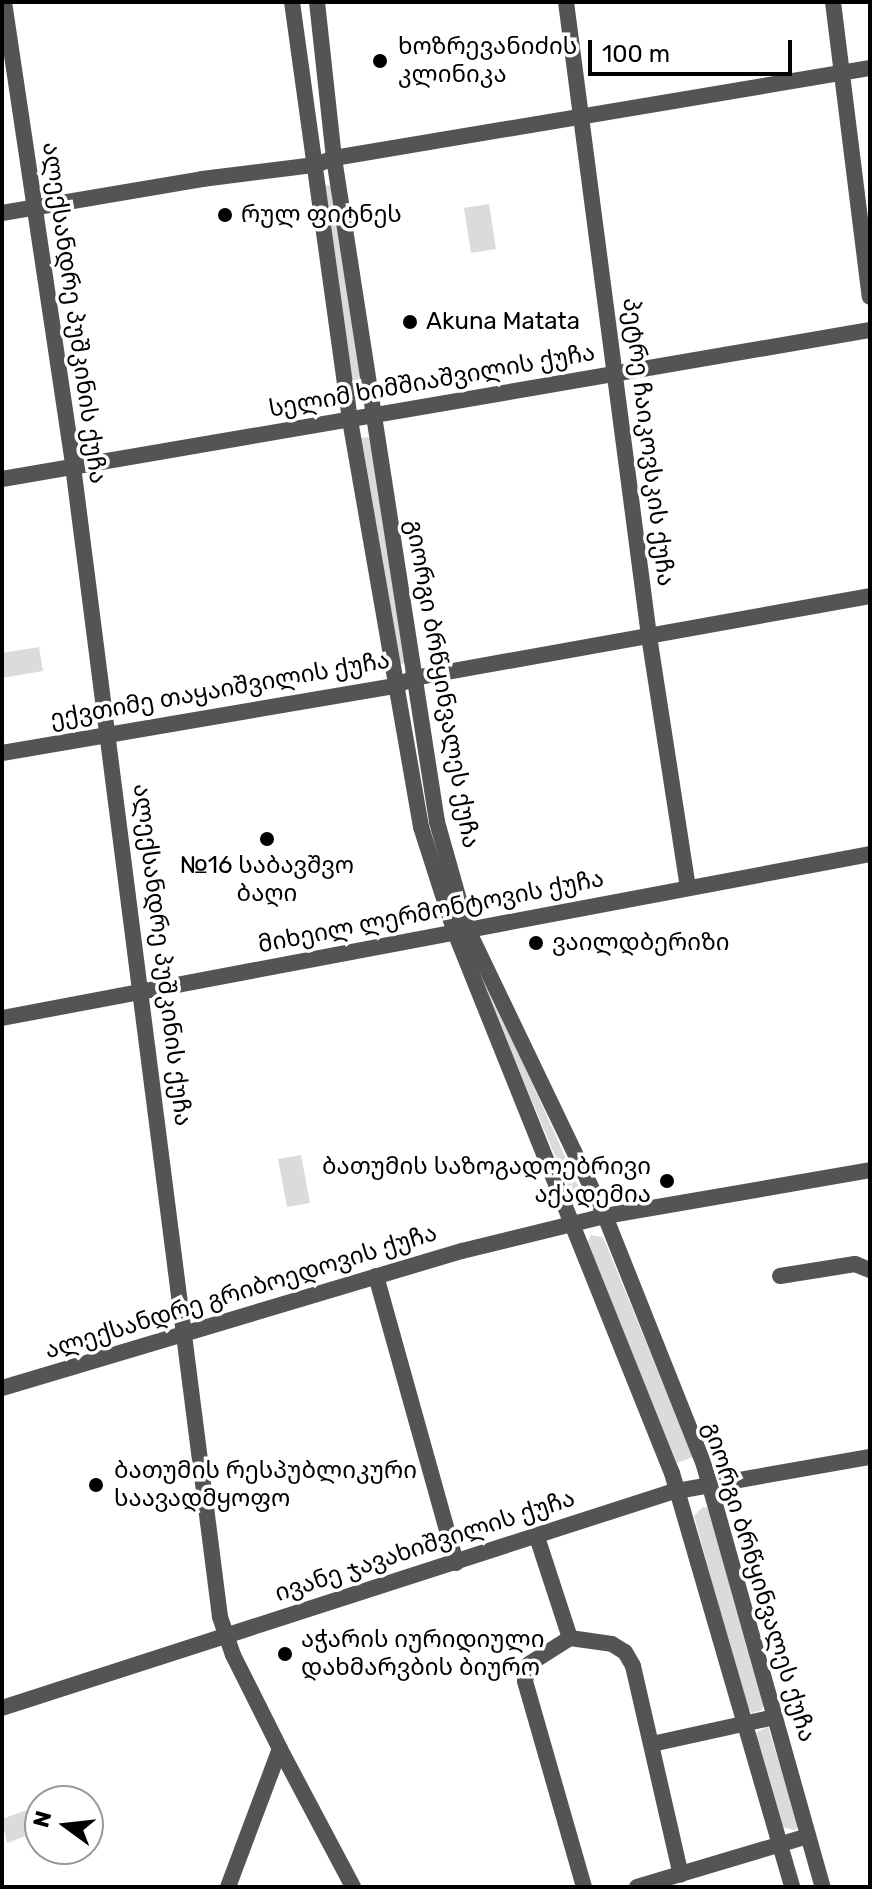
<!DOCTYPE html>
<meta charset="utf-8">
<style>
body{margin:0}
#map{position:relative;width:872px;height:1889px;overflow:hidden;background:#fff;font-family:Rubik,"Noto Sans Georgian",sans-serif}
div>[style]{position:absolute}
.green>*{inset:0;background:#dbdbdb}
.minor>*{height:16px;margin:-8px;padding:0 8px;transform-origin:8px;border-radius:8px;background:#545454}
.dots>*{width:22px;height:22px;translate:-50% -50%;box-sizing:border-box;border:4px solid #fff;border-radius:50%}
span{translate:-50% -50%;white-space:nowrap;text-align:center;line-height:1.15;-webkit-text-stroke:7px #fff;paint-order:stroke}
.poi-label{font-size:24px;color:#000}
.left{translate:0 -50%;text-align:left}
.right{translate:-100% -50%;text-align:right}
.street-label{font-size:24px;color:#000}
.frame{position:absolute;inset:0;border:4px solid #000;pointer-events:none}
.north{position:absolute;left:24px;top:1785px;width:80px;height:80px;box-sizing:border-box;background:#fff;border:2px solid #999;border-radius:50%;rotate:285deg;font-size:22px;font-weight:700;line-height:32px;text-align:center;color:#000}
.north::after{content:'';display:block;margin:auto;width:28px;height:36px;background:#000;clip-path:polygon(50% 0,100% 100%,50% 72%,0 100%)}
.scale{position:absolute;left:588px;top:40px;width:204px;height:36px;box-sizing:border-box;border:4px solid #000;border-top:0;padding-left:10px;font-size:24px;line-height:28px;white-space:nowrap;color:#000;-webkit-text-stroke:6px #fff;paint-order:stroke}
</style>
<div id="map">
<div class="green">
<div style="clip-path:polygon(330px 185px,363px 393px,362px 398px,354px 399px,323px 186px)"></div>
<div style="clip-path:polygon(489px 204px,496px 249px,471px 253px,464px 208px)"></div>
<div style="clip-path:polygon(368px 437px,372px 440px,405px 663px,398px 665px,360px 438px)"></div>
<div style="clip-path:polygon(39px 647px,43px 671px,2px 678px,2px 653px)"></div>
<div style="clip-path:polygon(471px 956px,475px 956px,581px 1192px,571px 1194px)"></div>
<div style="clip-path:polygon(301px 1155px,310px 1203px,287px 1207px,278px 1159px)"></div>
<div style="clip-path:polygon(591px 1235px,603px 1237px,693px 1457px,677px 1463px,587px 1243px)"></div>
<div style="clip-path:polygon(703px 1507px,711px 1508px,764px 1702px,762px 1710px,752px 1713px,746px 1706px,694px 1516px)"></div>
<div style="clip-path:polygon(768px 1727px,799px 1826px,795px 1830px,781px 1827px,755px 1737px,757px 1732px)"></div>
<div style="clip-path:polygon(35px 1807px,40px 1831px,7px 1843px,2px 1819px)"></div>
</div>
<div class="minor">
<div style="left:4px;top:2px;width:469px;rotate:81.5deg"></div>
<div style="left:73px;top:466px;width:1160px;rotate:82.72deg"></div>
<div style="left:220px;top:1617px;width:40px;rotate:71.1deg"></div>
<div style="left:233px;top:1655px;width:105px;rotate:63.4deg"></div>
<div style="left:280px;top:1749px;width:156px;rotate:62.1deg"></div>
<div style="left:292px;top:2px;width:422px;rotate:82.1deg"></div>
<div style="left:350px;top:420px;width:413px;rotate:80.1deg"></div>
<div style="left:421px;top:827px;width:108px;rotate:72.2deg"></div>
<div style="left:454px;top:930px;width:585px;rotate:68.13deg"></div>
<div style="left:672px;top:1473px;width:431px;rotate:73.8deg"></div>
<div style="left:317px;top:2px;width:157px;rotate:83.8deg"></div>
<div style="left:334px;top:158px;width:672px;rotate:81.18deg"></div>
<div style="left:437px;top:822px;width:110px;rotate:74.2deg"></div>
<div style="left:467px;top:928px;width:319px;rotate:64.4deg"></div>
<div style="left:605px;top:1216px;width:268px;rotate:68.3deg"></div>
<div style="left:704px;top:1465px;width:438px;rotate:74.3deg"></div>
<div style="left:566px;top:2px;width:639px;rotate:82.54deg"></div>
<div style="left:649px;top:636px;width:255px;rotate:81.2deg"></div>
<div style="left:833px;top:2px;width:297px;rotate:82.9deg"></div>
<div style="left:2px;top:213px;width:203px;rotate:-9.6deg"></div>
<div style="left:202px;top:179px;width:114px;rotate:-7.1deg"></div>
<div style="left:315px;top:165px;width:20px;rotate:-20deg"></div>
<div style="left:334px;top:158px;width:544px;rotate:-9.53deg"></div>
<div style="left:2px;top:479px;width:881px;rotate:-9.74deg"></div>
<div style="left:2px;top:753px;width:399px;rotate:-9.7deg"></div>
<div style="left:395px;top:686px;width:21px;rotate:-23deg"></div>
<div style="left:414px;top:678px;width:463px;rotate:-10.2deg"></div>
<div style="left:2px;top:1018px;width:883px;rotate:-10.7deg"></div>
<div style="left:376px;top:1276px;width:298px;rotate:74.4deg"></div>
<div style="left:780px;top:1276px;width:76px;rotate:-9.1deg"></div>
<div style="left:855px;top:1264px;width:16px;rotate:22deg"></div>
<div style="left:2px;top:1388px;width:480px;rotate:-16.6deg"></div>
<div style="left:462px;top:1251px;width:147px;rotate:-13.8deg"></div>
<div style="left:605px;top:1216px;width:269px;rotate:-9.8deg"></div>
<div style="left:537px;top:1537px;width:106px;rotate:71.9deg"></div>
<div style="left:2px;top:1708px;width:703px;rotate:-17.89deg"></div>
<div style="left:671px;top:1492px;width:202px;rotate:-10deg"></div>
<div style="left:652px;top:1744px;width:126px;rotate:-12.4deg"></div>
<div style="left:228px;top:1887px;width:147px;rotate:-69.4deg"></div>
<div style="left:584px;top:1887px;width:214px;rotate:-106deg"></div>
<div style="left:525px;top:1681px;width:17px;rotate:-77deg"></div>
<div style="left:529px;top:1664px;width:49px;rotate:-32.4deg"></div>
<div style="left:570px;top:1638px;width:42px;rotate:8.1deg"></div>
<div style="left:612px;top:1644px;width:15px;rotate:32deg"></div>
<div style="left:625px;top:1652px;width:16px;rotate:60deg"></div>
<div style="left:633px;top:1666px;width:214px;rotate:77.1deg"></div>
<div style="left:637px;top:1887px;width:178px;rotate:-16.6deg"></div>
</div>
<div class="dots">
<div style="left:380px;top:61px;background:#000"></div>
<div style="left:225px;top:215px;background:#000"></div>
<div style="left:410px;top:322px;background:#000"></div>
<div style="left:267px;top:839px;background:#000"></div>
<div style="left:536px;top:943px;background:#000"></div>
<div style="left:667px;top:1181px;background:#000"></div>
<div style="left:96px;top:1485px;background:#000"></div>
<div style="left:285px;top:1654px;background:#000"></div>
</div>
<div class="poi-label">
<span class="left" style="left:398px;top:61px">ხოზრევანიძის<br>კლინიკა</span>
<span class="left" style="left:241px;top:215px">რულ ფიტნეს</span>
<span class="left" style="left:426px;top:322px">Akuna Matata</span>
<span style="left:267px;top:880px">№16 საბავშვო<br>ბაღი</span>
<span class="left" style="left:552px;top:943px">ვაილდბერიზი</span>
<span class="right" style="left:651px;top:1181px">ბათუმის საზოგადოებრივი<br>აქადემია</span>
<span class="left" style="left:114px;top:1485px">ბათუმის რესპუბლიკური<br>საავადმყოფო</span>
<span class="left" style="left:301px;top:1654px">აჭარის იურიდიული<br>დახმარვბის ბიურო</span>
</div>
<div class="street-label">
<span style="left:74px;top:313px;rotate:82deg">ალექსანდრე პუშკინის ქუჩა</span>
<span style="left:432px;top:381px;rotate:-10deg">სელიმ ხიმშიაშვილის ქუჩა</span>
<span style="left:648px;top:442px;rotate:83deg">პეტრე ჩაიკოვსკის ქუჩა</span>
<span style="left:442px;top:684px;rotate:80deg">გიორგი ბრწყინვალეს ქუჩა</span>
<span style="left:220px;top:690px;rotate:-10deg">ექვთიმე თაყაიშვილის ქუჩა</span>
<span style="left:431px;top:912px;rotate:-11deg">მიხეილ ლერმონტოვის ქუჩა</span>
<span style="left:162px;top:955px;rotate:83deg">ალექსანდრე პუშკინის ქუჩა</span>
<span style="left:241px;top:1292px;rotate:-17deg">ალექსანდრე გრიბოედოვის ქუჩა</span>
<span style="left:425px;top:1546px;rotate:-18deg">ივანე ჯავახიშვილის ქუჩა</span>
<span style="left:759px;top:1582px;rotate:73deg">გიორგი ბრწყინვალეს ქუჩა</span>
</div>
<div class="frame"></div>
<div class="north">N</div>
<div class="scale">100 m</div>
</div>
